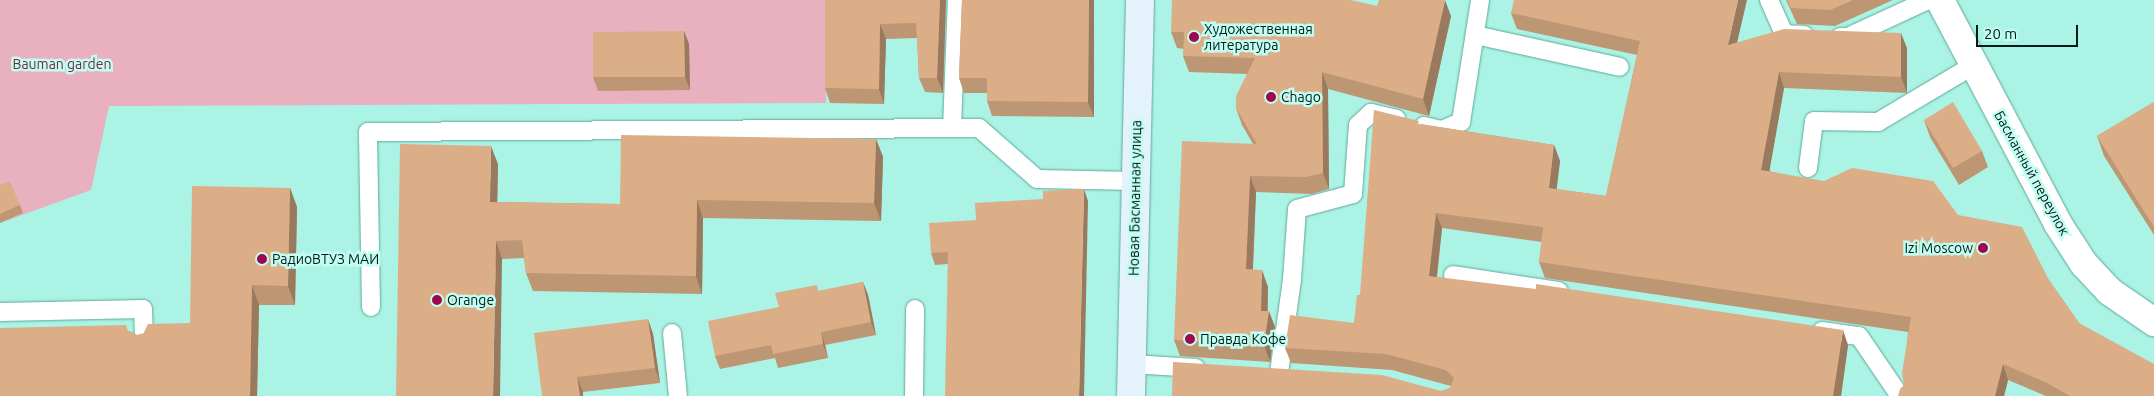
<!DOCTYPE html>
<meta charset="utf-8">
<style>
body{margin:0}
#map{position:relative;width:2154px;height:396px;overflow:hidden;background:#aaf3e5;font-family:Ubuntu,sans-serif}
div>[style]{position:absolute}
.green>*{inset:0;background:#e9b0bf}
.roads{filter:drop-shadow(0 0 1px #60a89b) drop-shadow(0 0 1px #60a89b)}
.lane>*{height:18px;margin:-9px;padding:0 9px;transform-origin:9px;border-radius:9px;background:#fff}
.street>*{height:28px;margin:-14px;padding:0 14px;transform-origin:14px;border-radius:14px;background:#fff}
.secondary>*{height:28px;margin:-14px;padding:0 14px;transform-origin:14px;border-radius:14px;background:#e4f2fc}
.wall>*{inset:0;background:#bd9674}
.shaded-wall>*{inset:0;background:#9a7a5e}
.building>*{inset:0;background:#dcae87}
.dots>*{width:14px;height:14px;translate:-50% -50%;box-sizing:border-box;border:2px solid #c3fdf2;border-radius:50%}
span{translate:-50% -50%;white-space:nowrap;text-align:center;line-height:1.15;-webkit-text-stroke:5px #c3fdf2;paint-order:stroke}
.poi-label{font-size:14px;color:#001e19}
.left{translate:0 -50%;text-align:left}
.right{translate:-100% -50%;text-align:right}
.park-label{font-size:14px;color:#782644}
.street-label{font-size:14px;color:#001e19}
.scale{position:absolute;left:1976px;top:25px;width:102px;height:22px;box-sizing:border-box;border:2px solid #001e19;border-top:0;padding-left:6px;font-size:15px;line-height:18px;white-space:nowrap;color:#001e19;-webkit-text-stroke:4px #c3fdf2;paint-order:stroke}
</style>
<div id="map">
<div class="green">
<div style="clip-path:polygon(0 0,827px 0,826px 103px,109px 106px,91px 190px,0 223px)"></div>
</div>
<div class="roads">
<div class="lane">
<div style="left:1769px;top:0;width:37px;rotate:66deg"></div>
<div style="left:1784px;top:34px;width:20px;rotate:3deg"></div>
<div style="left:1475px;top:35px;width:148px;rotate:12.4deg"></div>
<div style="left:1840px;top:37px;width:8px"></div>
<div style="left:1848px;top:37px;width:88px;rotate:-24.8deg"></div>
<div style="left:1424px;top:126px;width:18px;rotate:13deg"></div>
<div style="left:1442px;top:130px;width:21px;rotate:-23deg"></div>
<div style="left:1461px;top:122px;width:123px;rotate:-81.1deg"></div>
<div style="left:952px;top:128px;width:128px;rotate:-87.8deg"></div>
<div style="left:1808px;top:168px;width:47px;rotate:-82.7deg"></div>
<div style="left:1814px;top:121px;width:64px;rotate:0.9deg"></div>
<div style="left:1878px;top:122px;width:112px;rotate:-30.7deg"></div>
<div style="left:1453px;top:275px;width:107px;rotate:8.6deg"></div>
<div style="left:371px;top:307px;width:175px;rotate:-91deg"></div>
<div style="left:368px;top:132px;width:611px;rotate:-0.38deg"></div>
<div style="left:979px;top:128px;width:77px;rotate:41.3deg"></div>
<div style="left:1037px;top:179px;width:98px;rotate:1.2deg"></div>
<div style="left:0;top:312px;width:143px;rotate:-1.2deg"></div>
<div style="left:143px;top:309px;width:35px;rotate:88deg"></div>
<div style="left:1822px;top:331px;width:37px;rotate:8deg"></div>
<div style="left:1859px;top:336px;width:73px;rotate:55.7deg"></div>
<div style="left:672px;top:333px;width:63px;rotate:84.6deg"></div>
<div style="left:1132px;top:364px;width:64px;rotate:3.6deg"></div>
<div style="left:1279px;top:373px;width:95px;rotate:-82.1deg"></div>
<div style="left:1292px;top:279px;width:70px;rotate:-85.9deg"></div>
<div style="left:1297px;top:209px;width:58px;rotate:-15deg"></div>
<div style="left:1353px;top:194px;width:69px;rotate:-85.9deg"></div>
<div style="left:1358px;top:125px;width:18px;rotate:-43deg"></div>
<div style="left:1371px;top:113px;width:26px;rotate:13deg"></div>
<div style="left:914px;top:396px;width:87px;rotate:-89.3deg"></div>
</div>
<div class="street">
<div style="left:1940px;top:0;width:253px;rotate:62.2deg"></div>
<div style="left:2058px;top:224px;width:48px;rotate:57deg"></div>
<div style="left:2084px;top:264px;width:37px;rotate:47deg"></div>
<div style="left:2109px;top:291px;width:55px;rotate:34.6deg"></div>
</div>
<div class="secondary">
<div style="left:1131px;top:396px;width:396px;rotate:-88.7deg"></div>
</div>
</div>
<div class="wall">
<div style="clip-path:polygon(825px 0,946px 0,943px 93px,925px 92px,919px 78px,917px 38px,886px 39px,884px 104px,830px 103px,825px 88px)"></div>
<div style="clip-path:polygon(962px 0,1094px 0,1094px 117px,992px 116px,987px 101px,987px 93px,964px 93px,959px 78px)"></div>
<div style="clip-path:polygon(1786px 0,1893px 0,1835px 26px,1797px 24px)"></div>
<div style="clip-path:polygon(1377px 6px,1451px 16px,1429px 116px,1328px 89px,1329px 189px,1312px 194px,1256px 192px,1253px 270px,1268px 287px,1268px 311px,1275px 327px,1270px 362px,1180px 356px,1174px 340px,1253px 144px,1242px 125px,1236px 108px,1247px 74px,1189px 72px,1183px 56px,1184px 49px,1177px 48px,1171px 32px)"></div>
<div style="clip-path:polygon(1511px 13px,1738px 42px,1907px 48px,1907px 93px,1784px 88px,1769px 171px,1958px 215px,2049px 280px,2079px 323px,2154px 396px,2046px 396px,2008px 380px,2004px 396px,1898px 396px,1904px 385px,1908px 332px,1545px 278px,1539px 262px,1542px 242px,1442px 228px,1437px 277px,1848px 345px,1841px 396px,1172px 396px,1441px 391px,1450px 388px,1451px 386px,1392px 370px,1291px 363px,1285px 348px,1354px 323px,1360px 295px,1420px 124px,1554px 145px,1560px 161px,1556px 189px,1606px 196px,1637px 55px,1517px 29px)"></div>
<div style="clip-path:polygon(684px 31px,689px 44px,690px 90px,598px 91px,593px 77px)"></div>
<div style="clip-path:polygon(2154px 102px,2154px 235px,2104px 156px,2097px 136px)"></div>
<div style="clip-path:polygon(1924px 120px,1982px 151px,1988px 167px,1959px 185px,1930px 137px)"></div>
<div style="clip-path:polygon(876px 139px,883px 157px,881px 221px,703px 218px,702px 294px,533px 291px,526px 273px,524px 258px,502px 259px,396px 396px,498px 164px,497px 202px,620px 204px)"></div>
<div style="clip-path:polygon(0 185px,20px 205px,23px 213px,0 223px)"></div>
<div style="clip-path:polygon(290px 188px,297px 207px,295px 305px,259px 305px,257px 396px,0 396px,129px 331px,137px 335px,190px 323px)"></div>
<div style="clip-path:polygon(1088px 201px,948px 264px,935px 265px,931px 253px,976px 220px)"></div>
<div style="clip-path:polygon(863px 282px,868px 295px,876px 335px,825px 345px,828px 358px,778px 368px,775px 358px,720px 369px,715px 356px,779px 307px,819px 291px)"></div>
<div style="clip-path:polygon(648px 319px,653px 334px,660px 383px,583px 392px,583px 396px,542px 396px)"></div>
</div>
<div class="shaded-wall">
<div style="clip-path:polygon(940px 0,946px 0,943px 93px,937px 78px)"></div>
<div style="clip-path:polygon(1089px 0,1094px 0,1094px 117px,1088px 102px)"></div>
<div style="clip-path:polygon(1445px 0,1451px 16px,1429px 116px,1423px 99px)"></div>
<div style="clip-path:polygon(1738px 0,1747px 0,1733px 60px,1728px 45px)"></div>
<div style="clip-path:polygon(880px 24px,886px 39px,884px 104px,879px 89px)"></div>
<div style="clip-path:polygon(684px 31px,689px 44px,690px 90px,685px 77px)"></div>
<div style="clip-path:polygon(1901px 33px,1907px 48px,1907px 93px,1901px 77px)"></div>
<div style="clip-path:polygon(1322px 72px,1328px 89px,1329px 189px,1323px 173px)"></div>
<div style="clip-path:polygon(1779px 72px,1784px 88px,1767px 185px,1761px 170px)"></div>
<div style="clip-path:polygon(876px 139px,883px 157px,881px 221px,874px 203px)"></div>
<div style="clip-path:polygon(1554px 145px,1560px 161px,1555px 204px,1549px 188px)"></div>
<div style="clip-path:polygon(491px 146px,498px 164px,497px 220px,490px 202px)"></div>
<div style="clip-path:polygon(1250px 176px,1256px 192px,1252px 286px,1246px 269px)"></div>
<div style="clip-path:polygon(290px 188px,297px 207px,295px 305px,288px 286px)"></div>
<div style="clip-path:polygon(1084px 189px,1088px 201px,1084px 396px,1079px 396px)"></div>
<div style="clip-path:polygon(697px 200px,703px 218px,702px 294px,696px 276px)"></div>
<div style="clip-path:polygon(1436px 213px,1442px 228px,1435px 292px,1429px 276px)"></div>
<div style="clip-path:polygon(496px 241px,502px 259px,500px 396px,493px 396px)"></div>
<div style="clip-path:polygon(1262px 270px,1268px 287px,1267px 319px,1269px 311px,1275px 327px,1270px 362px,1264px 345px,1261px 311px)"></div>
<div style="clip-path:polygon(863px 282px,868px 295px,876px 335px,871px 322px)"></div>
<div style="clip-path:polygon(252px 285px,259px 305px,257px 396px,250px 396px)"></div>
<div style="clip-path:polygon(648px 319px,653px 334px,660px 383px,655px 368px)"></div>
<div style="clip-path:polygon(1843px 330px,1848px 345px,1841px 396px,1833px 396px)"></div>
<div style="clip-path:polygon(821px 332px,825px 345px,828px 358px,823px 344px)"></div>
<div style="clip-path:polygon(2003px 364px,2008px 380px,2004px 396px,1995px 396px)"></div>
<div style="clip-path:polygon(577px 377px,583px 392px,583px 396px,580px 396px)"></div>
</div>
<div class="building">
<div style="clip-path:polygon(825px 0,940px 0,937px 78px,919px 78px,916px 23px,880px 24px,879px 89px,825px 88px)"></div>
<div style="clip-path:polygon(962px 0,1089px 0,1088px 102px,987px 101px,987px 78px,959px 78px)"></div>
<div style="clip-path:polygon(1172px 0,1351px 0,1377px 6px,1379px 0,1445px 0,1423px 99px,1322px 72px,1323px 173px,1306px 177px,1250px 176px,1246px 269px,1262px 270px,1261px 311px,1269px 311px,1264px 345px,1174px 340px,1182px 141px,1257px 144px,1236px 108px,1236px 96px,1255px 58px,1183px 56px,1184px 32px,1171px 32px)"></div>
<div style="clip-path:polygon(1514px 0,1738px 0,1728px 45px,1784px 29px,1901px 33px,1901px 77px,1779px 72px,1761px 170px,1824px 181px,1852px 168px,1933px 181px,1958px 215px,2022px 227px,2049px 280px,2079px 323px,2154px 364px,2154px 396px,2070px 396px,2047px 383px,2003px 364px,1995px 396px,1898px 396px,1900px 389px,1904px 385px,1902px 373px,1911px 317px,1539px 262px,1543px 227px,1436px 213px,1429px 276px,1536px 289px,1536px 284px,1843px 330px,1833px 396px,1172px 396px,1173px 362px,1382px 375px,1441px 391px,1450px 388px,1454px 378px,1446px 370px,1386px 354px,1285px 348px,1290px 315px,1354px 323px,1357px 295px,1360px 295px,1374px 110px,1419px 121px,1418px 124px,1554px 145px,1549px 188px,1606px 196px,1640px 41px,1511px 13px)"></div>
<div style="clip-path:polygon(1787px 0,1853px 0,1830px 10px,1791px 8px)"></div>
<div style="clip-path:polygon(684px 31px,685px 77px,593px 77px,593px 32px)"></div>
<div style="clip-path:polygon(1953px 102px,1982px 151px,1953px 168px,1924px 120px)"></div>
<div style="clip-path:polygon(2154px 102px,2154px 227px,2097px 136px)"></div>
<div style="clip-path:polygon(621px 135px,876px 139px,874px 203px,697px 200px,696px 276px,526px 273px,522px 240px,496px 241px,493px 396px,396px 396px,400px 144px,491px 146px,490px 202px,620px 204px)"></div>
<div style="clip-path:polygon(10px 181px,20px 205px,0 214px,0 185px)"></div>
<div style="clip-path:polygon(192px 186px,290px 188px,288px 286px,252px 285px,250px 396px,0 396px,0 328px,126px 325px,128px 331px,137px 335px,143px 334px,148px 324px,190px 323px)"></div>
<div style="clip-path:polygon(1084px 189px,1079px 396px,945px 396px,948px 252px,931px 253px,929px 223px,976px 220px,975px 203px,1043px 199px,1043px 191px)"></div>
<div style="clip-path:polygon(863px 282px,871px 322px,821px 332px,823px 344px,773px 354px,771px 345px,715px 356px,708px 321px,779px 307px,775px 293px,817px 285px,818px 291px)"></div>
<div style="clip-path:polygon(648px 319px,655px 368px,577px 377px,580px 396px,542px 396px,534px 333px)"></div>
</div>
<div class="dots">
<div style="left:1194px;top:37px;background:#9e064f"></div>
<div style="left:1271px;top:97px;background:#9e064f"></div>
<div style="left:1983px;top:248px;background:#9e064f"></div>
<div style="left:262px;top:259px;background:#9e064f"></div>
<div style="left:437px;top:300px;background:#9e064f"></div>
<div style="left:1190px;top:339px;background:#9e064f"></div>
</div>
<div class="poi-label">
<span class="left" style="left:1204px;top:37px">Художественная<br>литература</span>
<span class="left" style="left:1281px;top:97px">Chago</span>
<span class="right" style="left:1973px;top:248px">Izi Moscow</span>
<span class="left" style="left:272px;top:259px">РадиоВТУЗ МАИ</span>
<span class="left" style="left:447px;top:300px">Orange</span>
<span class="left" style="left:1200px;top:339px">Правда Кофе</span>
</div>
<div class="park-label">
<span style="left:62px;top:64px">Bauman garden</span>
</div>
<div class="street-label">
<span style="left:2032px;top:173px;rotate:61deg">Басманный переулок</span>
<span style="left:1135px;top:198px;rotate:-89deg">Новая Басманная улица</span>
</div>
<div class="scale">20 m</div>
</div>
